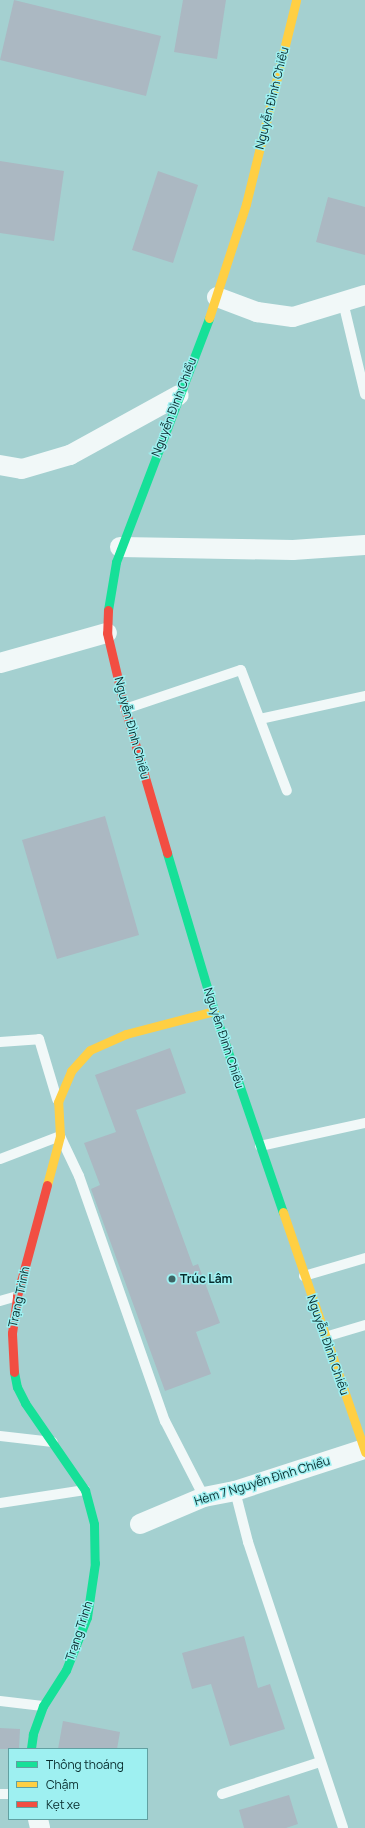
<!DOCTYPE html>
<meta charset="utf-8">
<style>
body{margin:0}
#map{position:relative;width:365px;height:1828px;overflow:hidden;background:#a4d0d0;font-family:Manrope,sans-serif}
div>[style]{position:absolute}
.building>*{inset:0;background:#abb8c2}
.lane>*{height:10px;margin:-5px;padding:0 5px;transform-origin:5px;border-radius:5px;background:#f1f8f8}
.street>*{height:20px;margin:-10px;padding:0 10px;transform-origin:10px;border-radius:10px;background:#f1f8f8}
.fast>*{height:9px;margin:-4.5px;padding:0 4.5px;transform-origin:4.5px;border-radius:4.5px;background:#16e098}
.slow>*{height:9px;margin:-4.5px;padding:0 4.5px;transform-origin:4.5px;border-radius:4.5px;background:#ffcf43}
.jam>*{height:9px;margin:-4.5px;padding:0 4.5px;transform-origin:4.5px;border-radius:4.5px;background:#f24e42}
.dots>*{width:11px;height:11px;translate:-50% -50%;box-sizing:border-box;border:2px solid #9ef0f1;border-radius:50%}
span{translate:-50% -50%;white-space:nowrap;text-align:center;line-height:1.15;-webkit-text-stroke:3px #9ef0f1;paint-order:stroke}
.street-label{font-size:12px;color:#062a2b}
.poi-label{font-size:12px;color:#062a2b;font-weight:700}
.left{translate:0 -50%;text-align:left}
.legend{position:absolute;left:8px;top:1748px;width:140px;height:72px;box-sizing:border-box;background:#9ef0f1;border:1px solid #61a1a2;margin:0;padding:5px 7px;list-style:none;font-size:12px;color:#062a2b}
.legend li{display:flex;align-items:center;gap:8px;height:20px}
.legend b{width:20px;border:1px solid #61a1a2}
</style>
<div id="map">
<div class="building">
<div style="clip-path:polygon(14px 0,161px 36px,146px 96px,0 60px)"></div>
<div style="clip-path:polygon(183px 0,226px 0,217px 59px,174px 52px)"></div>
<div style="clip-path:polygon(0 161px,64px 171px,54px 241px,0 233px)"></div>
<div style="clip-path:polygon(158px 171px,198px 185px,173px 263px,132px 250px)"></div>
<div style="clip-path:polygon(328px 197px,365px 207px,365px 255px,316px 242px)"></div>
<div style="clip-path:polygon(105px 816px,139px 935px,57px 959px,22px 840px)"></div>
<div style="clip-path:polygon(170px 1048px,186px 1093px,136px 1110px,193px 1266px,198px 1264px,220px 1323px,196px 1332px,211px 1374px,165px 1391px,91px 1189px,100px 1185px,84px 1143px,116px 1132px,95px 1075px)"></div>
<div style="clip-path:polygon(244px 1636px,258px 1688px,270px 1684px,285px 1729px,230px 1746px,211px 1684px,192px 1689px,182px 1653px)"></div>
<div style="clip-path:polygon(63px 1721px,120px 1732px,117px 1749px,58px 1749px)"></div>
<div style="clip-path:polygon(0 1728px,20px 1729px,19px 1749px,0 1749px)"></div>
<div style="clip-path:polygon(289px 1795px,298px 1824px,286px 1828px,244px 1828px,239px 1810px)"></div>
</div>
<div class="lane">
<div style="left:343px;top:302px;width:95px;rotate:76.6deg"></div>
<div style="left:125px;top:709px;width:122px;rotate:-18.6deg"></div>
<div style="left:241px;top:670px;width:129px;rotate:69.2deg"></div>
<div style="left:260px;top:719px;width:107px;rotate:-12.4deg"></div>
<div style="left:0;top:1042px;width:39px;rotate:-4deg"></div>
<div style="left:39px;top:1039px;width:63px;rotate:73.3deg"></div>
<div style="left:260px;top:1146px;width:107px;rotate:-12.4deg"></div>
<div style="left:0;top:1159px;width:64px;rotate:-21deg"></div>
<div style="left:60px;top:1136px;width:44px;rotate:64.6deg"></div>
<div style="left:79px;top:1176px;width:260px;rotate:70.7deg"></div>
<div style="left:165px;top:1421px;width:85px;rotate:62.8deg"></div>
<div style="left:304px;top:1276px;width:64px;rotate:-16.4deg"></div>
<div style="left:0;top:1301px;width:18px;rotate:-16deg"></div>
<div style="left:325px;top:1337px;width:42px;rotate:-16.7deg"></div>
<div style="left:0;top:1436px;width:53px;rotate:6.5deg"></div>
<div style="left:235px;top:1491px;width:53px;rotate:75.7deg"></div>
<div style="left:248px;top:1542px;width:301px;rotate:71.6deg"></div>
<div style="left:0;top:1503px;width:86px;rotate:-8.7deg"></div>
<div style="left:0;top:1701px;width:43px;rotate:6.6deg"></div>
<div style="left:0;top:1794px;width:9px"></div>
<div style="left:222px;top:1794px;width:103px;rotate:-18.1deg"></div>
</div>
<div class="street">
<div style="left:217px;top:297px;width:43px;rotate:20.6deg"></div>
<div style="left:257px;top:312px;width:36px;rotate:8deg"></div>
<div style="left:293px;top:317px;width:75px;rotate:-17deg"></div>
<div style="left:0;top:465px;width:22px;rotate:10deg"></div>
<div style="left:22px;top:469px;width:50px;rotate:-16.3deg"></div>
<div style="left:70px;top:455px;width:124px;rotate:-28.8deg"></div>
<div style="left:120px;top:547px;width:173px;rotate:1deg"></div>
<div style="left:293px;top:550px;width:72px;rotate:-4deg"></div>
<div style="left:0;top:663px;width:111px;rotate:-15.7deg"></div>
<div style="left:140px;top:1524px;width:69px;rotate:-22.9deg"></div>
<div style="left:204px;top:1497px;width:32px;rotate:-11deg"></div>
<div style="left:235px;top:1491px;width:136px;rotate:-18deg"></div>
<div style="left:38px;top:1819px;width:9px;rotate:77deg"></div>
</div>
<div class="fast">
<div style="left:108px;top:610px;width:49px;rotate:-80.5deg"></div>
<div style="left:116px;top:562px;width:261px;rotate:-69.1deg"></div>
<div style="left:167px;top:853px;width:165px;rotate:73.4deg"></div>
<div style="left:214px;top:1011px;width:213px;rotate:71.1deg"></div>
<div style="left:14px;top:1372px;width:15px;rotate:79deg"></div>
<div style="left:17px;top:1387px;width:18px;rotate:63deg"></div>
<div style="left:25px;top:1403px;width:106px;rotate:55.4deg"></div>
<div style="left:85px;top:1490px;width:35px;rotate:75deg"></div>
<div style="left:94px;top:1524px;width:39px;rotate:89deg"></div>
<div style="left:95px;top:1563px;width:55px;rotate:98.4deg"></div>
<div style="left:87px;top:1617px;width:57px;rotate:111.6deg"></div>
<div style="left:66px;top:1670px;width:43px;rotate:122.6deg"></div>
<div style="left:43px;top:1706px;width:30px;rotate:110deg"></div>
<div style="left:33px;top:1734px;width:15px;rotate:98deg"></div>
</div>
<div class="slow">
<div style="left:209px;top:318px;width:120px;rotate:-72deg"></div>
<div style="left:246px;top:204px;width:210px;rotate:-76.2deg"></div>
<div style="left:47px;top:1185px;width:51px;rotate:-75.1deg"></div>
<div style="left:60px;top:1136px;width:34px;rotate:-93deg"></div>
<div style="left:58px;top:1102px;width:34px;rotate:-67deg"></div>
<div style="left:71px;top:1071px;width:28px;rotate:-48deg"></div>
<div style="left:90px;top:1050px;width:39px;rotate:-24deg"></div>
<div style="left:126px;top:1034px;width:91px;rotate:-14.6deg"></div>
<div style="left:283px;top:1212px;width:254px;rotate:71.1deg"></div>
</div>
<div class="jam">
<div style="left:108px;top:610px;width:23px;rotate:92deg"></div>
<div style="left:107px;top:633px;width:78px;rotate:76.7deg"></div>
<div style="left:125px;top:709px;width:150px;rotate:73.7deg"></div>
<div style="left:14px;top:1372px;width:39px;rotate:-93deg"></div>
<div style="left:12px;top:1333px;width:37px;rotate:-82deg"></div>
<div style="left:17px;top:1296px;width:115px;rotate:-74.9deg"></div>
</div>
<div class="dots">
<div style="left:172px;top:1279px;background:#3d6465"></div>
</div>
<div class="street-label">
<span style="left:272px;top:98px;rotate:-76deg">Nguyễn Đình Chiểu</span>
<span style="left:174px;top:407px;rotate:-69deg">Nguyễn Đình Chiểu</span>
<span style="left:132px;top:728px;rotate:75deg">Nguyễn Đình Chiểu</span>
<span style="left:224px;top:1038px;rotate:72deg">Nguyễn Đình Chiểu</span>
<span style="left:19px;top:1297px;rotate:-78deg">Trạng Trình</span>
<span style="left:328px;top:1345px;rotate:71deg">Nguyễn Đình Chiểu</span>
<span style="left:262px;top:1481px;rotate:-17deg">Hẻm 7 Nguyễn Đình Chiểu</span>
<span style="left:79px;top:1631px;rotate:-72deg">Trạng Trình</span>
</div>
<div class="poi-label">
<span class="left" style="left:180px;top:1279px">Trúc Lâm</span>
</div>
<ul class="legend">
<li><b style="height:5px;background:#16e098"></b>Thông thoáng</li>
<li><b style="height:5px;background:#ffcf43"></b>Chậm</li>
<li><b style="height:5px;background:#f24e42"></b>Kẹt xe</li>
</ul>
</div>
